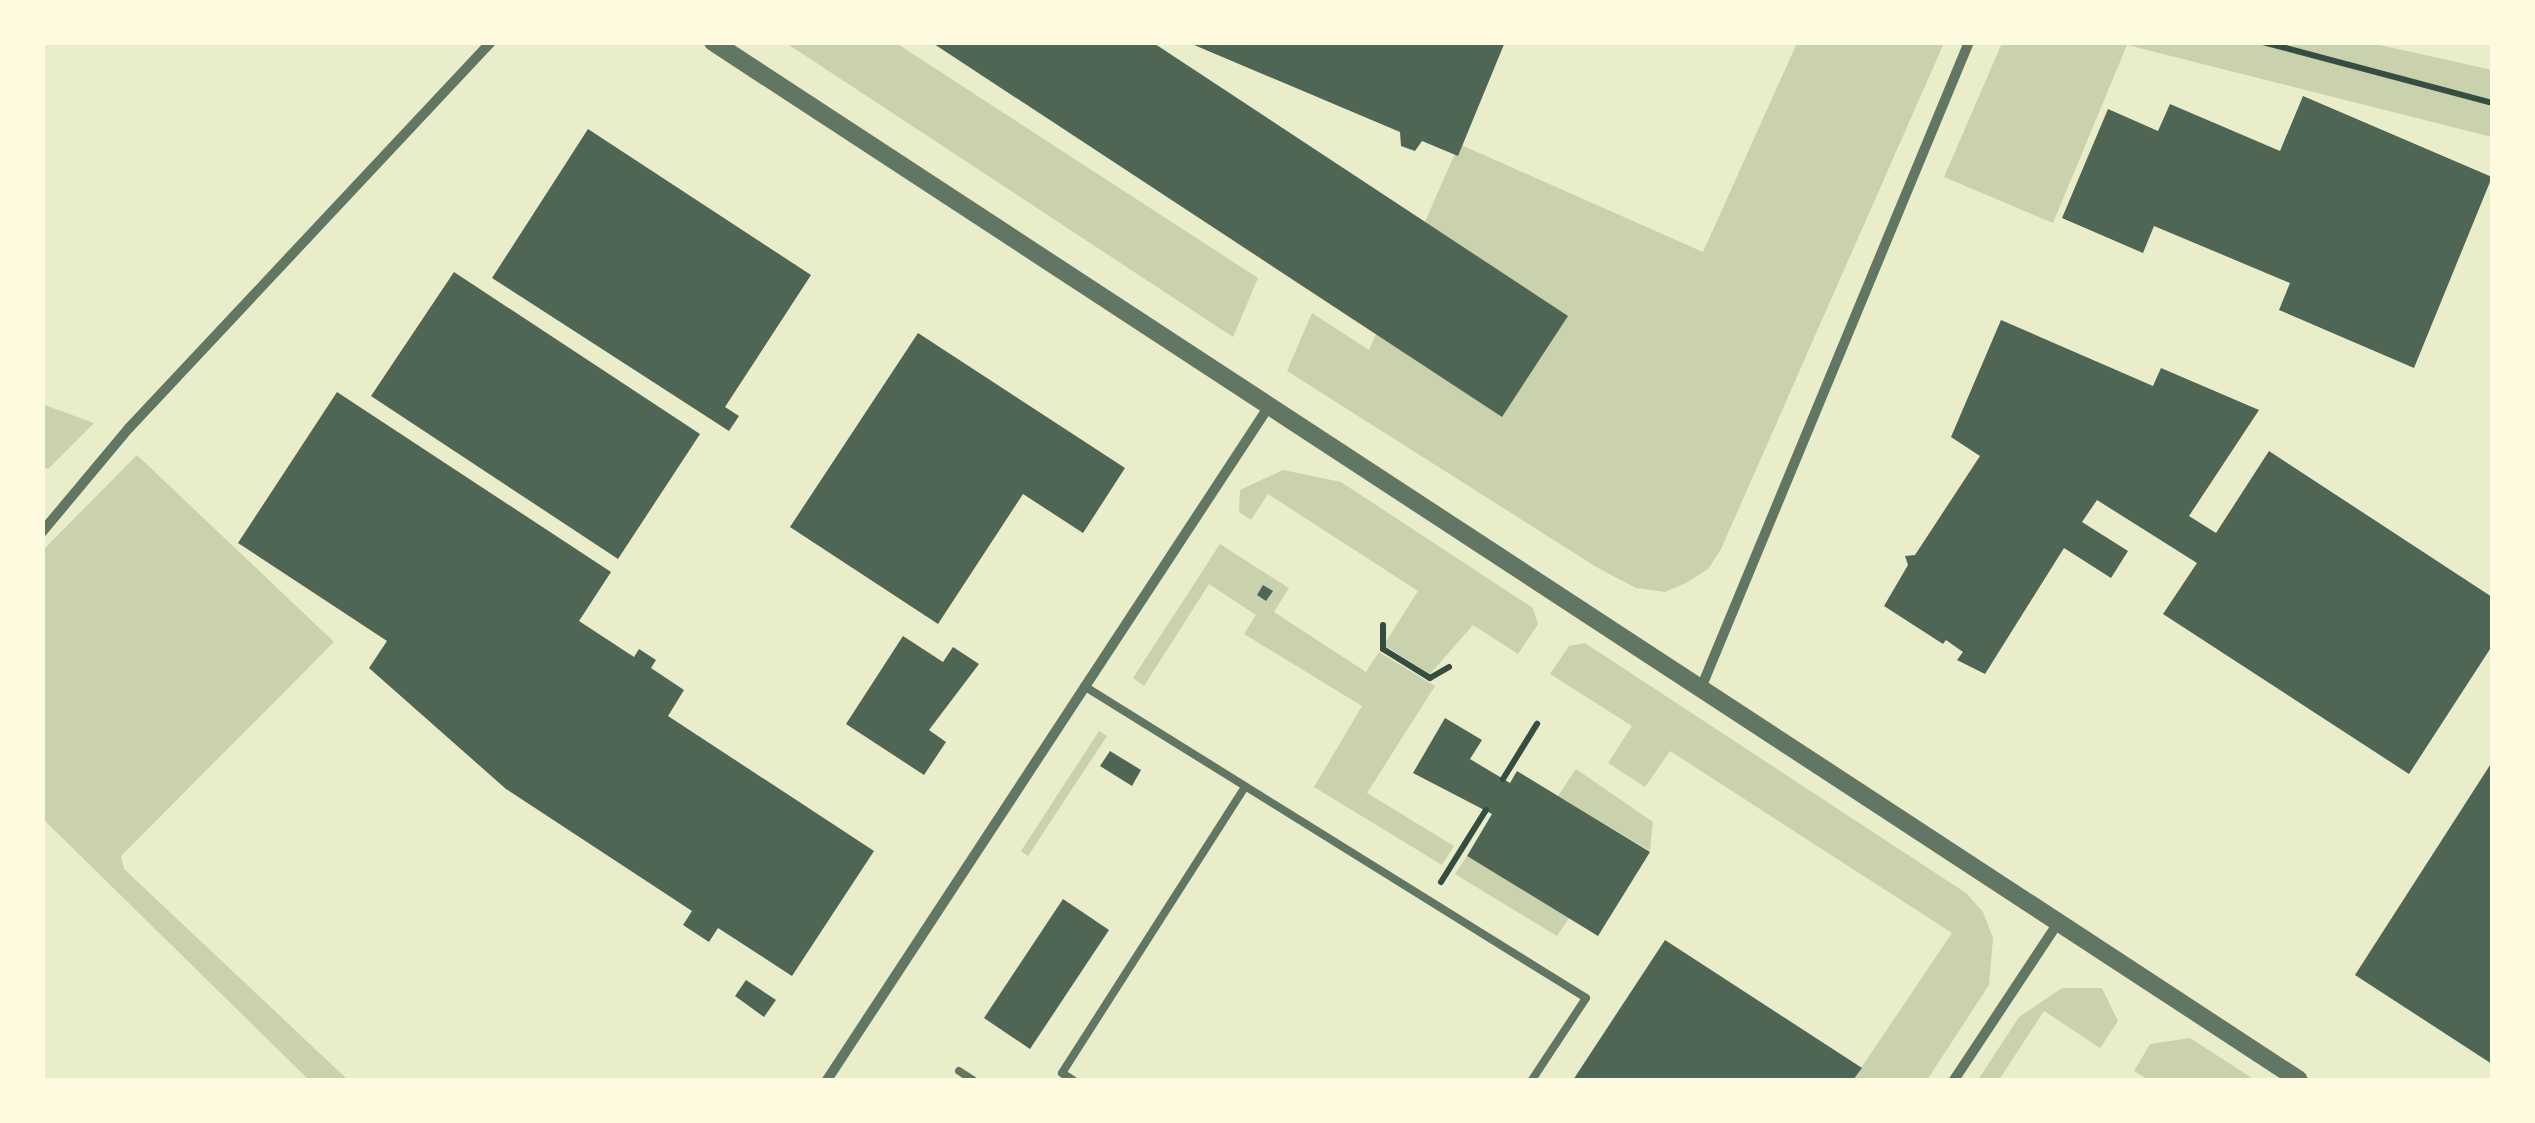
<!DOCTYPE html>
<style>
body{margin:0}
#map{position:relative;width:2535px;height:1123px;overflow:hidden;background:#e9edc9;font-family:"PT Sans",sans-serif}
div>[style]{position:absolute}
.green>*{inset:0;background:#cad2ad}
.building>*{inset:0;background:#4f6655}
.path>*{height:6px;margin:-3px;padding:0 3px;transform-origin:3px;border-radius:3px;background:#344e41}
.service>*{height:8px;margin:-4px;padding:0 4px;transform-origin:4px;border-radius:4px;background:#617663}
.minor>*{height:10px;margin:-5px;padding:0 5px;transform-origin:5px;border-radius:5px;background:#617663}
.tertiary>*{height:18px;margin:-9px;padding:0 9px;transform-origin:9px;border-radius:9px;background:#617663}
span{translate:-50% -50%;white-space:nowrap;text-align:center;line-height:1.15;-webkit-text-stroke:9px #fefae0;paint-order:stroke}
.frame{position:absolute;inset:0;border:45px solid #fefae0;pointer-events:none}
</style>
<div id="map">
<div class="green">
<div style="clip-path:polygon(1875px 42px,1944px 43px,1721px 549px,1708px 569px,1686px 583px,1665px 592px,1636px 588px,1598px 568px,1287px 371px,1312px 313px,1369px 350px,1459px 144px,1703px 252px,1797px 43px)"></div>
<div style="clip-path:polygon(786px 43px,896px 43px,1258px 278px,1233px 337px)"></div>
<div style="clip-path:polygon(2002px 43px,2371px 43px,2492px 70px,2492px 137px,2127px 45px,2053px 223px,1944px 177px)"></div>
<div style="clip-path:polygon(42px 404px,94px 423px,48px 469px,43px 467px)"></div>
<div style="clip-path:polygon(137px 455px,334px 642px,121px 856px,124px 869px,348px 1080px,309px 1080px,43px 819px,43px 550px)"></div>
<div style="clip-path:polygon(1283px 470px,1341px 482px,1533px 608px,1538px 624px,1518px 654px,1473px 625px,1430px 674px,1384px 645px,1418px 591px,1268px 494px,1251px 520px,1239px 512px,1240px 490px)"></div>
<div style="clip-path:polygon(1220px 544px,1289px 588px,1274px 612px,1366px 672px,1379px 652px,1435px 686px,1367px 793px,1454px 846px,1442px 865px,1314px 787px,1362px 706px,1244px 634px,1256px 615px,1209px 584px,1144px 686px,1133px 678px)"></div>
<div style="clip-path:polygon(1585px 643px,1966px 893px,1983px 912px,1993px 938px,1989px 985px,1927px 1080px,1853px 1080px,1952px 933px,1670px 751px,1645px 787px,1608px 763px,1632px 726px,1550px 674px,1569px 646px)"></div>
<div style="clip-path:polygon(1099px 731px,1107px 736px,1028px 856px,1021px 851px)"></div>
<div style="clip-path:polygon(1576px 769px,1653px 822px,1650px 851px,1558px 796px)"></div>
<div style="clip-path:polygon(1467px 856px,1569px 918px,1557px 936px,1455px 874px)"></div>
<div style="clip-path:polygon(2062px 988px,2102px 988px,2118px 1021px,2100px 1048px,2044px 1011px,1999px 1080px,1978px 1080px,2019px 1017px)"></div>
<div style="clip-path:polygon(2190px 1038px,2255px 1080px,2149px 1080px,2134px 1071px,2150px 1044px)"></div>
</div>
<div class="building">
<div style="clip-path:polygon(931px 42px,1152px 42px,1568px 316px,1502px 417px)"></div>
<div style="clip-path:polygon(1187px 42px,1505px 42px,1458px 156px,1422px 141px,1415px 151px,1401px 146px,1400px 132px)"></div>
<div style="clip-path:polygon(2303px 96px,2492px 177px,2414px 368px,2279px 310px,2290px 283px,2154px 226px,2143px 253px,2062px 218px,2108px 109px,2158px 131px,2170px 104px,2280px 151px)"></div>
<div style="clip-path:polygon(588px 129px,811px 275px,725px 407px,739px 416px,729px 431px,492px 278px)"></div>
<div style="clip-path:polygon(454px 272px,700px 434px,618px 559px,371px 396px)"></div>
<div style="clip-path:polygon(2001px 320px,2153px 386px,2161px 368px,2259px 410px,2189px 516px,2216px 533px,2269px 451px,2492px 597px,2492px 646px,2409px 774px,2163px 614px,2197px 563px,2097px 500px,2082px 522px,2128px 551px,2111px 578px,2064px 548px,1985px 674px,1957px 660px,1963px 652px,1946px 640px,1943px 644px,1884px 606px,1908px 565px,1905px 556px,1915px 555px,1980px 456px,1951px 437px)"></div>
<div style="clip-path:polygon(918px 333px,1125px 468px,1083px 533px,1023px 494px,938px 624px,790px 527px)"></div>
<div style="clip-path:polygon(337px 392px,611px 572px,579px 621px,634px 657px,639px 649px,656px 660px,651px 668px,684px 690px,668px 716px,874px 851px,792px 976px,718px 928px,709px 942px,683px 925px,692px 911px,506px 789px,369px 668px,387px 641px,238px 543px)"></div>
<div style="clip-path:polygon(1263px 585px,1273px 591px,1266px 601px,1257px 595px)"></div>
<div style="clip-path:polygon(903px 636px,943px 662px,953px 647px,979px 664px,929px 730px,946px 742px,924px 775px,846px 724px)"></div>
<div style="clip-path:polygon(1445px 718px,1482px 740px,1470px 759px,1510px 783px,1517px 771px,1650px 852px,1598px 936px,1467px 856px,1492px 814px,1413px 773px)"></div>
<div style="clip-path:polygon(1110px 751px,1141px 770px,1132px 786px,1100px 766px)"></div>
<div style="clip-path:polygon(2492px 762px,2492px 1064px,2355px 975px)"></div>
<div style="clip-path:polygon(1063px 899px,1109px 930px,1030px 1049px,984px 1018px)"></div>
<div style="clip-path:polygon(1665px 940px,1862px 1068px,1853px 1080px,1573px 1080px)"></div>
<div style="clip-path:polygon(746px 980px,776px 1000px,764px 1017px,735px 996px)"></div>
</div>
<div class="path">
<div style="left:2263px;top:42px;width:237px;rotate:14.9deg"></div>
<div style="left:1383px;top:625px;width:24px;rotate:90deg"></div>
<div style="left:1383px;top:649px;width:55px;rotate:31.7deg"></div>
<div style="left:1430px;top:678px;width:22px;rotate:-30deg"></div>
<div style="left:1503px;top:779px;width:65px;rotate:-58.3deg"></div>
<div style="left:1441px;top:882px;width:85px;rotate:-58deg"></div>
</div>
<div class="service">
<div style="left:1084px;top:686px;width:591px;rotate:31.86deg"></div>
<div style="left:1586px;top:998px;width:98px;rotate:123.4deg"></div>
<div style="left:959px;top:1071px;width:17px;rotate:33deg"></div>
<div style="left:1073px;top:1080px;width:13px;rotate:-148deg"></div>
<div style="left:1062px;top:1073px;width:340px;rotate:-57.4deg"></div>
</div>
<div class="minor">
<div style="left:42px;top:532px;width:136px;rotate:-50.1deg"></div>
<div style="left:129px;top:428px;width:529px;rotate:-46.84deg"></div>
<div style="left:1701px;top:688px;width:699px;rotate:-67.47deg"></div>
<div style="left:827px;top:1080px;width:806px;rotate:-56.74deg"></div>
<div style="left:1954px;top:1080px;width:188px;rotate:-56.5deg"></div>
</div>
<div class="tertiary">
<div style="left:713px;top:42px;width:1895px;rotate:33.2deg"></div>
</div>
<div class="frame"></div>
</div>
